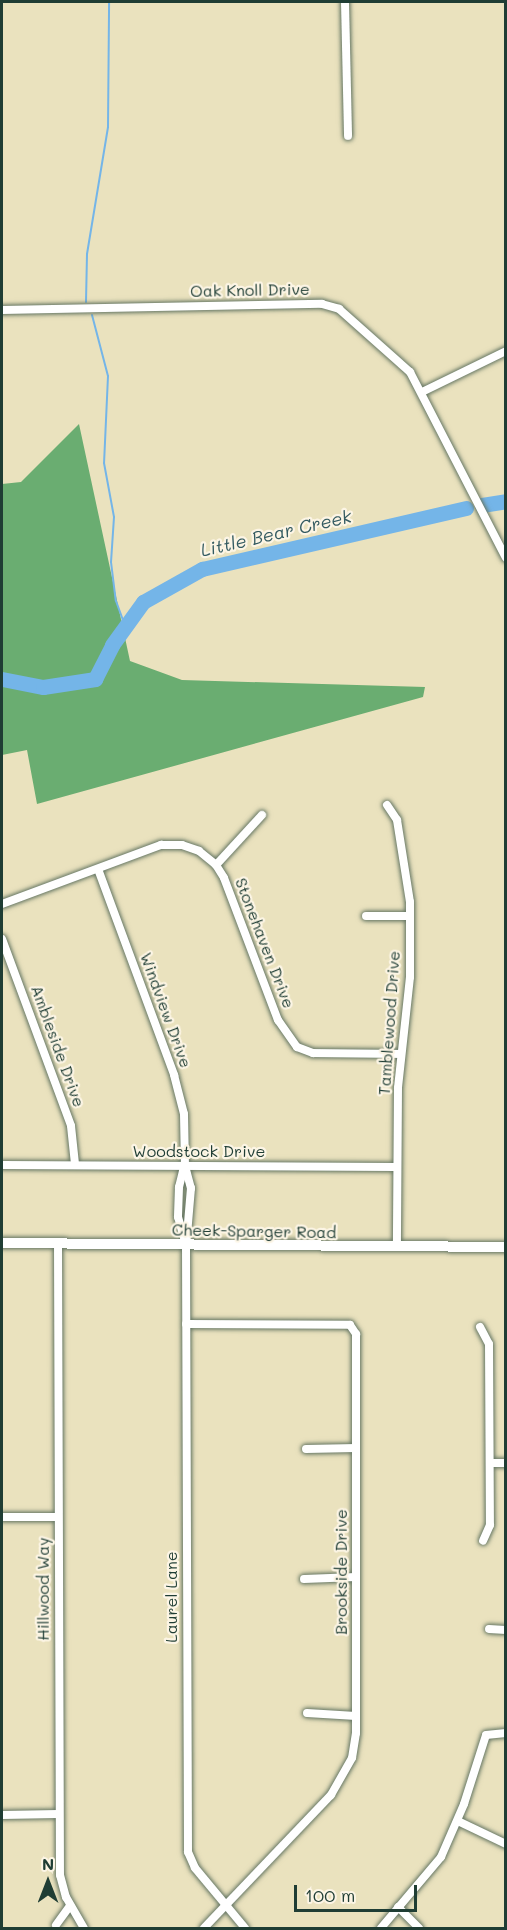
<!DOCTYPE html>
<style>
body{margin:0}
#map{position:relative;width:507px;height:1930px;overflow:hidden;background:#eae2be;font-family:Mali,sans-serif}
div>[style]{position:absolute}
.forest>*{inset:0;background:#6aad71}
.stream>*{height:2px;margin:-1px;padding:0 1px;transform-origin:1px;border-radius:1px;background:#74b5e8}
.river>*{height:15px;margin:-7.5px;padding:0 7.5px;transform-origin:7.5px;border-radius:7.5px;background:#74b5e8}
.roads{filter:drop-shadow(0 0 2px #667764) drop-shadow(0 0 2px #667764)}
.minor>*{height:8px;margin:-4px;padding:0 4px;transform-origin:4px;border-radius:4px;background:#fff}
.major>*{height:10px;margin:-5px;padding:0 5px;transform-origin:5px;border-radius:5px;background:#fff}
span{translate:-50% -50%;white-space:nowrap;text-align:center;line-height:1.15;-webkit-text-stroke:4.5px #fcf5e5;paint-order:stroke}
.street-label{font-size:16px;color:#1f3d34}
.water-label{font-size:18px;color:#345b61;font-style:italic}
.frame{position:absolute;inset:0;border:3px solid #1f3d34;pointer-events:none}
.north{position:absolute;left:18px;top:1852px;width:60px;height:60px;-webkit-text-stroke:4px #fcf5e5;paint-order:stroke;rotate:0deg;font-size:16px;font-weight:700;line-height:24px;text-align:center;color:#1f3d34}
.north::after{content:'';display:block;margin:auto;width:21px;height:27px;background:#1f3d34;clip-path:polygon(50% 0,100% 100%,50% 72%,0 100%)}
.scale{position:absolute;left:294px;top:1885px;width:123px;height:27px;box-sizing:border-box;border:3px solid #1f3d34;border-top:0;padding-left:8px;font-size:18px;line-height:21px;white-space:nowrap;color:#1f3d34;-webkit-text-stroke:4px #fcf5e5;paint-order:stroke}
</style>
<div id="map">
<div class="forest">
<div style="clip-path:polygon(79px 424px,130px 661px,182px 680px,425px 687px,423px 697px,37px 804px,27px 750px,2px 755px,2px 484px,21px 482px)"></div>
</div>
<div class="stream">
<div style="left:86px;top:302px;width:48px;rotate:-88.8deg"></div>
<div style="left:87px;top:254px;width:129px;rotate:-80.6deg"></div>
<div style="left:108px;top:127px;width:125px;rotate:-89.5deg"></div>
<div style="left:92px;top:315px;width:63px;rotate:75.3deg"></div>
<div style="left:108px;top:376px;width:87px;rotate:92.6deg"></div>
<div style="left:104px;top:463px;width:55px;rotate:79.5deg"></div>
<div style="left:114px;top:517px;width:45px;rotate:93.8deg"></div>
<div style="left:111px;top:562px;width:39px;rotate:83deg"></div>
<div style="left:116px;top:601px;width:27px;rotate:70deg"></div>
</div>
<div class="river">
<div style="left:482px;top:505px;width:24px;rotate:-9deg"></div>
<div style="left:2px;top:679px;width:42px;rotate:11deg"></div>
<div style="left:43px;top:687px;width:53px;rotate:-8.7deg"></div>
<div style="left:95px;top:679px;width:38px;rotate:-63deg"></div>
<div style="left:112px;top:645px;width:53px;rotate:-54.2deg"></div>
<div style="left:143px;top:602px;width:68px;rotate:-29.2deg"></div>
<div style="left:202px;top:569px;width:271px;rotate:-13deg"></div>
</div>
<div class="roads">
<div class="minor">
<div style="left:345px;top:2px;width:134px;rotate:88.7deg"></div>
<div style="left:2px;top:310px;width:320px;rotate:-1.1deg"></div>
<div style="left:322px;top:304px;width:18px;rotate:16deg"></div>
<div style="left:339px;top:309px;width:95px;rotate:41.6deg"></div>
<div style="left:410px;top:372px;width:209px;rotate:62.7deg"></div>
<div style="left:422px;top:392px;width:93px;rotate:-26deg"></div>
<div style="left:387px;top:805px;width:18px;rotate:56deg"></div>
<div style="left:397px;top:820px;width:83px;rotate:81deg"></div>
<div style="left:410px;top:902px;width:75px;rotate:90deg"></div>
<div style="left:410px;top:977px;width:112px;rotate:96.2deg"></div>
<div style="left:398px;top:1088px;width:159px;rotate:90.4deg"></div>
<div style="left:216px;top:865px;width:68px;rotate:-47.4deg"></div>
<div style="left:98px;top:869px;width:220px;rotate:69.7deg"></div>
<div style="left:174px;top:1075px;width:40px;rotate:75.6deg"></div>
<div style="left:184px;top:1114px;width:52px;rotate:88.9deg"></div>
<div style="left:185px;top:1166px;width:23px;rotate:75deg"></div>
<div style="left:191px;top:1188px;width:58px;rotate:94.9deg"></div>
<div style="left:186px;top:1246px;width:606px;rotate:89.81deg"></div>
<div style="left:188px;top:1852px;width:17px;rotate:66deg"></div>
<div style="left:195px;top:1868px;width:78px;rotate:50.2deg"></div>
<div style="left:2px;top:904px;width:170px;rotate:-20.4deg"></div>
<div style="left:161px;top:845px;width:21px"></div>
<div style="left:182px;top:845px;width:18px;rotate:19deg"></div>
<div style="left:199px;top:851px;width:22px;rotate:39deg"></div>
<div style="left:216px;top:865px;width:15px;rotate:58deg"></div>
<div style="left:224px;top:878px;width:152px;rotate:69.2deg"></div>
<div style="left:278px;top:1020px;width:33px;rotate:55deg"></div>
<div style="left:297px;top:1047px;width:17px;rotate:21deg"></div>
<div style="left:313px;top:1053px;width:88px;rotate:0.7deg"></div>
<div style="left:366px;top:916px;width:44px"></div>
<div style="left:2px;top:939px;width:199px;rotate:69.7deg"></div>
<div style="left:71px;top:1126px;width:39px;rotate:84deg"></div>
<div style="left:2px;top:1165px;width:395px;rotate:0.3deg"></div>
<div style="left:184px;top:1167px;width:21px;rotate:104deg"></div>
<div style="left:179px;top:1187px;width:30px;rotate:92deg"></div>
<div style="left:178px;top:1217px;width:26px;rotate:74deg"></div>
<div style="left:58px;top:1243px;width:632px;rotate:89.82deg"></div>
<div style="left:60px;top:1875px;width:23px;rotate:75deg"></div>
<div style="left:66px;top:1897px;width:36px;rotate:60deg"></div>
<div style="left:186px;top:1324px;width:164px;rotate:0.3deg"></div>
<div style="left:350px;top:1325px;width:11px;rotate:56deg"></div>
<div style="left:356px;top:1334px;width:399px;rotate:90deg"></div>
<div style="left:356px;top:1733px;width:25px;rotate:99deg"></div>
<div style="left:352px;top:1758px;width:43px;rotate:119.6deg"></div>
<div style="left:331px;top:1795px;width:184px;rotate:133.7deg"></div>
<div style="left:480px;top:1327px;width:19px;rotate:62deg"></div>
<div style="left:489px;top:1344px;width:181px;rotate:89.7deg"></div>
<div style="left:490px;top:1525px;width:17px;rotate:114deg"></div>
<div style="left:306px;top:1449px;width:50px;rotate:-1.1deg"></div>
<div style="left:490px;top:1463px;width:16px"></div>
<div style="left:2px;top:1517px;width:56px"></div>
<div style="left:304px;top:1579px;width:52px;rotate:-2.2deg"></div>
<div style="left:489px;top:1629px;width:17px;rotate:3deg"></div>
<div style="left:307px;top:1713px;width:49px;rotate:3.5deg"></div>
<div style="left:2px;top:1815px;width:56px;rotate:-1deg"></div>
<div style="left:458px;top:1821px;width:53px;rotate:25.6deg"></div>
<div style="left:398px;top:1907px;width:30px;rotate:45deg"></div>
<div style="left:56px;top:1925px;width:24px;rotate:-54deg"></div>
<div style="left:381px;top:1928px;width:93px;rotate:-49.8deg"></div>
<div style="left:441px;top:1857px;width:58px;rotate:-66.5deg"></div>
<div style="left:464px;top:1804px;width:72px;rotate:-72.3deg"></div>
<div style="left:486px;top:1735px;width:20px;rotate:-6deg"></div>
</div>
<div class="major">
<div style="left:2px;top:1243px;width:504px;rotate:0.45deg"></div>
</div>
</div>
<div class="street-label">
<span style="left:250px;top:290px;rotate:-1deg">Oak Knoll Drive</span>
<span style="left:265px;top:943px;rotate:69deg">Stonehaven Drive</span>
<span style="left:166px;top:1010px;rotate:70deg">Windview Drive</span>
<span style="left:389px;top:1023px;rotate:-86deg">Tamblewood Drive</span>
<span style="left:58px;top:1046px;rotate:70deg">Ambleside Drive</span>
<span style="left:199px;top:1151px">Woodstock Drive</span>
<span style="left:254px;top:1231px;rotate:1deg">Cheek-Sparger Road</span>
<span style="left:341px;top:1572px;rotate:-90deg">Brookside Drive</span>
<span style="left:43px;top:1589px;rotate:-90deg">Hillwood Way</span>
<span style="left:171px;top:1597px;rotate:-90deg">Laurel Lane</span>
</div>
<div class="water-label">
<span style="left:276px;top:533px;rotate:-13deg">Little Bear Creek</span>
</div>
<div class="frame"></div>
<div class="north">N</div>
<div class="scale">100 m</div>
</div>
